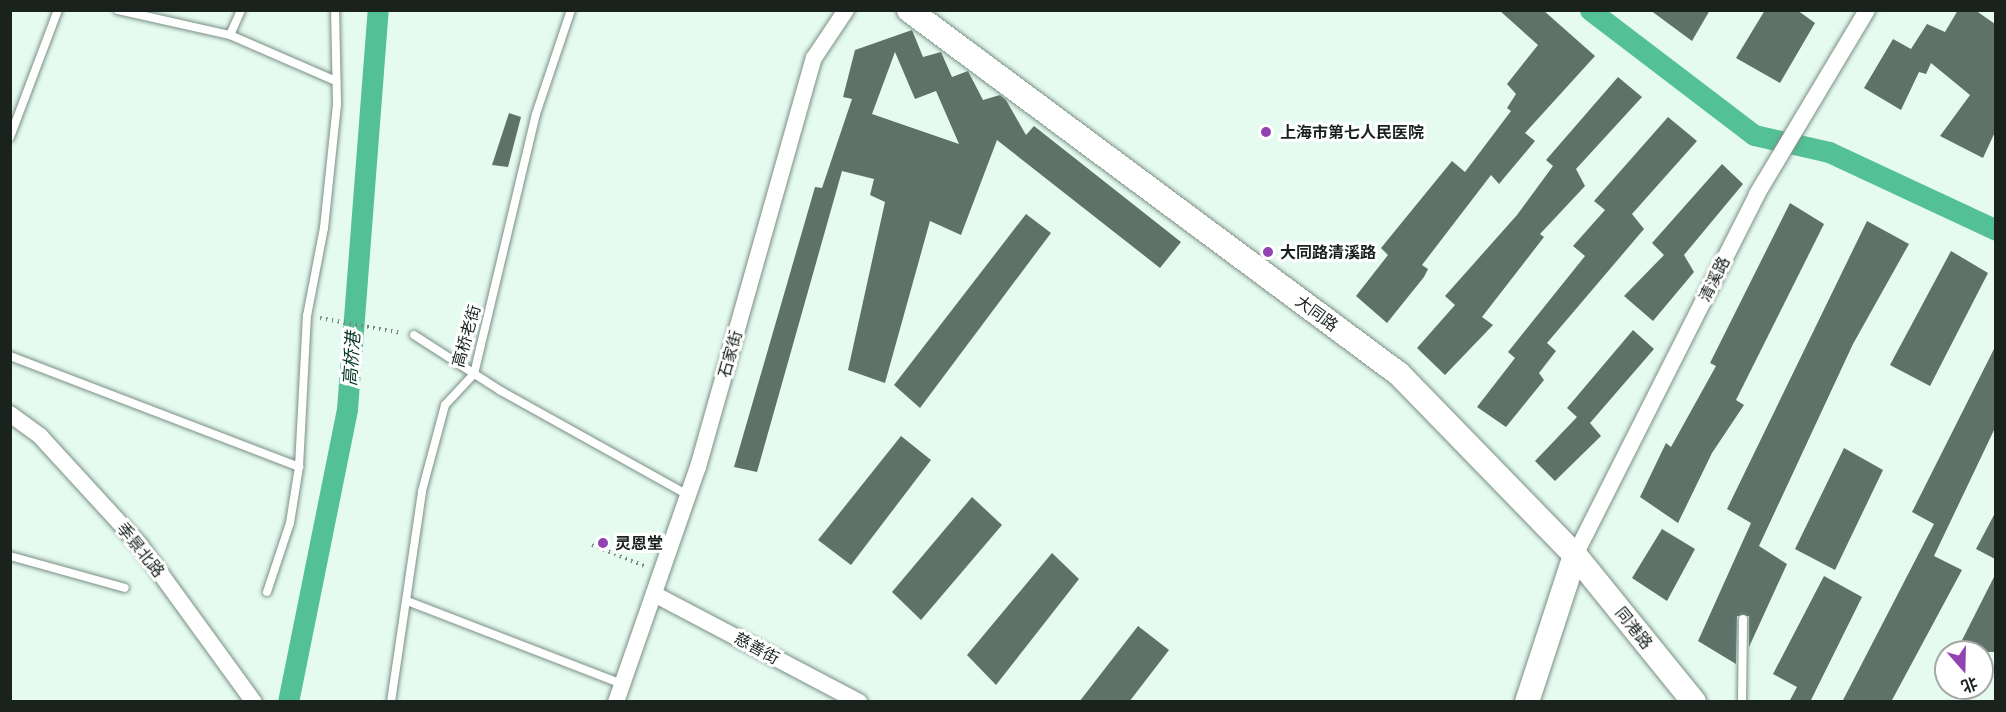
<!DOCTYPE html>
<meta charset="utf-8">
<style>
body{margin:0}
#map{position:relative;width:2006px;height:712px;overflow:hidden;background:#e5fbf0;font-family:"Noto Serif","Noto Sans SC",serif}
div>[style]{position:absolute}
.canal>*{height:21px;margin:-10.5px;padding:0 10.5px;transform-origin:10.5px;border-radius:10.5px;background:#53c096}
.building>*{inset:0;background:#5e7269}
.path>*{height:4px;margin-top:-2px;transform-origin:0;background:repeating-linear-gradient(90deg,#7b8982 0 1.5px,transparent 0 6px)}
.roads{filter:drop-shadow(0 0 2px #7b8f85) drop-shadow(0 0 2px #7b8f85)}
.lane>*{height:8px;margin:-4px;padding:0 4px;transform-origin:4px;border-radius:4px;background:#fff}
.street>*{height:16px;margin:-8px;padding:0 8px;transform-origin:8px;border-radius:8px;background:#fff}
.secondary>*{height:24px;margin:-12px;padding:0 12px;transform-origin:12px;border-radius:12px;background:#fff}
.dots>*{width:16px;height:16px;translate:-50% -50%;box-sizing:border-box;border:3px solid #fff;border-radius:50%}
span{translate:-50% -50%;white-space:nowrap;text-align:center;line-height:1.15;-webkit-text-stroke:6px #fff;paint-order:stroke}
.poi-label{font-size:16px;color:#1a221e;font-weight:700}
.left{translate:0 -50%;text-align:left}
.street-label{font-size:16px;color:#1a221e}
.water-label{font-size:18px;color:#053727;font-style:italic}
.frame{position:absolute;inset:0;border:12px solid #1a221e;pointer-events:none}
.north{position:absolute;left:1934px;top:640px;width:60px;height:60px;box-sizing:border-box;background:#fff;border:2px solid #a3a7a5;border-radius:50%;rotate:160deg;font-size:16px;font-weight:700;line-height:24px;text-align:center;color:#1a221e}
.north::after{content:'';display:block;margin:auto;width:21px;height:27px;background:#9242b2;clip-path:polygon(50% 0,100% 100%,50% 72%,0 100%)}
</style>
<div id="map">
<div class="canal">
<div style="left:1590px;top:10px;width:206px;rotate:37.3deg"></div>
<div style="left:1754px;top:135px;width:77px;rotate:12.8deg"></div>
<div style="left:1829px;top:152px;width:184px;rotate:25deg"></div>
<div style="left:288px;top:702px;width:299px;rotate:-78.6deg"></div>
<div style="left:347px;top:409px;width:400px;rotate:-85.6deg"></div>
</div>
<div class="building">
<div style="clip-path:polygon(1499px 10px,1543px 10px,1595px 56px,1525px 133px,1535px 141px,1499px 184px,1491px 175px,1422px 265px,1428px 269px,1424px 277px,1387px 323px,1356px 296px,1388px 255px,1381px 248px,1452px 161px,1465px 172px,1511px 111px,1507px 108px,1516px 94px,1507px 84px,1538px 45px)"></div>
<div style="clip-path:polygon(1650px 10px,1710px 10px,1692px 41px)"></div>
<div style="clip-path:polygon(1765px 10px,1797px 10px,1815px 23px,1780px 83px,1736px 58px)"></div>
<div style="clip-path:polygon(1958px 10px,1975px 10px,1995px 24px,1995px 132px,1983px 158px,1940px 136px,1970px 95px,1931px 63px,1926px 74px,1919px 72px,1901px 110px,1864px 88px,1893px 39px,1911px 49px,1927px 24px,1945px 32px)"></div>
<div style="clip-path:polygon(evenodd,912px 30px,923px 57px,941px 52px,952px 77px,968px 71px,983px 100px,1000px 95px,1006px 100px,1026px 135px,1034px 126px,1181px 242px,1160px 268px,997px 140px,961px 235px,930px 221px,885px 383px,848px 370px,885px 202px,870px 195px,874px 179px,842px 171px,757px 472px,734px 467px,815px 187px,822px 188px,852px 99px,843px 97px,855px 50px,912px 30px,895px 52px,915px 99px,936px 91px,959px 144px,872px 114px,895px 52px)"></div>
<div style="clip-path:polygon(1618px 77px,1642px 97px,1576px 169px,1585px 186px,1540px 234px,1544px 237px,1482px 317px,1493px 325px,1445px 375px,1417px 348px,1455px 305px,1445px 296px,1517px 215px,1553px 166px,1546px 160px)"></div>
<div style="clip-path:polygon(509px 113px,521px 117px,508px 167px,492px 165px)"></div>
<div style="clip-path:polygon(1668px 117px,1697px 141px,1632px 214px,1644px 229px,1547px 343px,1556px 351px,1539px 373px,1544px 380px,1506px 427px,1477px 407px,1515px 358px,1508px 352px,1585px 256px,1573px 246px,1605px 210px,1594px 201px)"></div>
<div style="clip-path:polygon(1722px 164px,1743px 184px,1684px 255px,1694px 272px,1653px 321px,1624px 296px,1664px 255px,1652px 243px)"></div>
<div style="clip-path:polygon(1790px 203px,1824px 224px,1736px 400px,1744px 405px,1712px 453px,1678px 523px,1640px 497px,1666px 443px,1671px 447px,1716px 366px,1710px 363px)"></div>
<div style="clip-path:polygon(1026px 214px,1051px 233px,920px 408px,894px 385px)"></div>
<div style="clip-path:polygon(1867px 221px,1909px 244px,1853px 344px,1759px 546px,1787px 564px,1749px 647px,1749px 616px,1737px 616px,1736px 664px,1698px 641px,1751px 523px,1727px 509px)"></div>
<div style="clip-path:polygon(1951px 251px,1988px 273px,1930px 386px,1890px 365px)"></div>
<div style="clip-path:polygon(1633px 330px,1654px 349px,1590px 423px,1601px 436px,1555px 481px,1535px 461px,1577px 417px,1567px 408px)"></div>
<div style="clip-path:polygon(1995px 347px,1995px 428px,1934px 556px,1962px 570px,1891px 702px,1842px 702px,1934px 524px,1912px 512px)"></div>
<div style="clip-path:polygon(901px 436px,931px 460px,851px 565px,818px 540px)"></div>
<div style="clip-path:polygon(1844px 448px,1883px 470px,1835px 570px,1795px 549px)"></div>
<div style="clip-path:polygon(972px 497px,1002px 525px,921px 620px,892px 592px)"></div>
<div style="clip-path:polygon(1995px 513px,1995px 559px,1976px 549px)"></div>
<div style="clip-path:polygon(1662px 529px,1695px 549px,1667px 601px,1632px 578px)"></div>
<div style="clip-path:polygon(1052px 553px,1079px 579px,996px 685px,967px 655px)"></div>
<div style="clip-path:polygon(1995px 575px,1995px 652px,1956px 652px)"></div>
<div style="clip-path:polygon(1824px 576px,1862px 597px,1810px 702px,1789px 702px,1797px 687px,1773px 674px)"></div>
<div style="clip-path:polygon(1138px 626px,1169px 650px,1129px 702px,1079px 702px)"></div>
</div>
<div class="path">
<div style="left:320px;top:318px;width:83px;rotate:10.4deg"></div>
<div style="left:592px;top:545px;width:59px;rotate:21.8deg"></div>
</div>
<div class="roads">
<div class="lane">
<div style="left:118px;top:10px;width:115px;rotate:12.6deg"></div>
<div style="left:230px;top:35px;width:116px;rotate:23.5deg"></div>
<div style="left:230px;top:35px;width:27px;rotate:-66deg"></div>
<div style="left:10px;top:137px;width:136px;rotate:-69.3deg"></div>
<div style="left:414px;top:335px;width:103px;rotate:32.8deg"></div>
<div style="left:501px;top:391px;width:214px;rotate:29.1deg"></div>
<div style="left:10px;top:356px;width:310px;rotate:21deg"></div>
<div style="left:10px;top:556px;width:119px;rotate:15.5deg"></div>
<div style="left:267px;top:592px;width:73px;rotate:-71.6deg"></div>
<div style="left:290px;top:523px;width:57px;rotate:-80.9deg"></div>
<div style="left:299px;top:467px;width:151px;rotate:-87deg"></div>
<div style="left:307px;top:316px;width:90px;rotate:-79.1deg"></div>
<div style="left:324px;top:228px;width:125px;rotate:-84deg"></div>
<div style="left:337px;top:104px;width:94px;rotate:-91.2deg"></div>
<div style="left:407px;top:601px;width:230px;rotate:21.1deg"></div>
<div style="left:391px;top:702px;width:213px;rotate:-81.6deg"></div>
<div style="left:422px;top:491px;width:89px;rotate:-75deg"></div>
<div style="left:445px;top:405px;width:42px;rotate:-46.9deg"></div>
<div style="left:474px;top:374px;width:267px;rotate:-76.6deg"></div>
<div style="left:536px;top:114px;width:110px;rotate:-71.4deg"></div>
<div style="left:1742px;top:702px;width:83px;rotate:-89.3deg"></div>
</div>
<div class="street">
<div style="left:10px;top:414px;width:37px;rotate:36deg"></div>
<div style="left:40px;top:436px;width:147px;rotate:47.5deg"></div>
<div style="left:139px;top:544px;width:195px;rotate:54deg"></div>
<div style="left:1575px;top:555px;width:404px;rotate:-63.2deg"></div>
<div style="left:1757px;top:194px;width:214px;rotate:-59.1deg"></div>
<div style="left:654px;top:594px;width:232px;rotate:27.8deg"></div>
<div style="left:616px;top:702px;width:249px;rotate:-70.8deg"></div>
<div style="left:698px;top:467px;width:425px;rotate:-74.2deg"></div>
<div style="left:814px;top:58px;width:58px;rotate:-56.3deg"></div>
</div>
<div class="secondary">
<div style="left:909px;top:10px;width:610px;rotate:36.61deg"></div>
<div style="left:1399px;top:374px;width:252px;rotate:45.8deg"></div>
<div style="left:1575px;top:555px;width:189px;rotate:51deg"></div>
<div style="left:1527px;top:702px;width:155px;rotate:-71.9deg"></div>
</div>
</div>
<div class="dots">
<div style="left:1266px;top:132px;background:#9242b2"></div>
<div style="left:1268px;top:252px;background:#9242b2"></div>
<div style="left:603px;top:543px;background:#9242b2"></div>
</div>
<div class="poi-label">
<span class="left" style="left:1280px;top:132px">上海市第七人民医院</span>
<span class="left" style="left:1280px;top:252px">大同路清溪路</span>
<span class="left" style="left:615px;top:543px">灵恩堂</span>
</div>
<div class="street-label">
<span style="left:1714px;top:279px;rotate:-63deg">清溪路</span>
<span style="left:1317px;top:313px;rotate:36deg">大同路</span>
<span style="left:466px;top:336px;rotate:-74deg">高桥老街</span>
<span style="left:730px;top:354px;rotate:-74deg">石家街</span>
<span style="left:141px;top:550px;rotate:51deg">季景北路</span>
<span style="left:1634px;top:628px;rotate:51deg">同港路</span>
<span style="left:757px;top:648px;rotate:28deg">慈善街</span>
</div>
<div class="water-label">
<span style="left:351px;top:359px;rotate:-86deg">高桥港</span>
</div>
<div class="frame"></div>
<div class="north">北</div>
</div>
